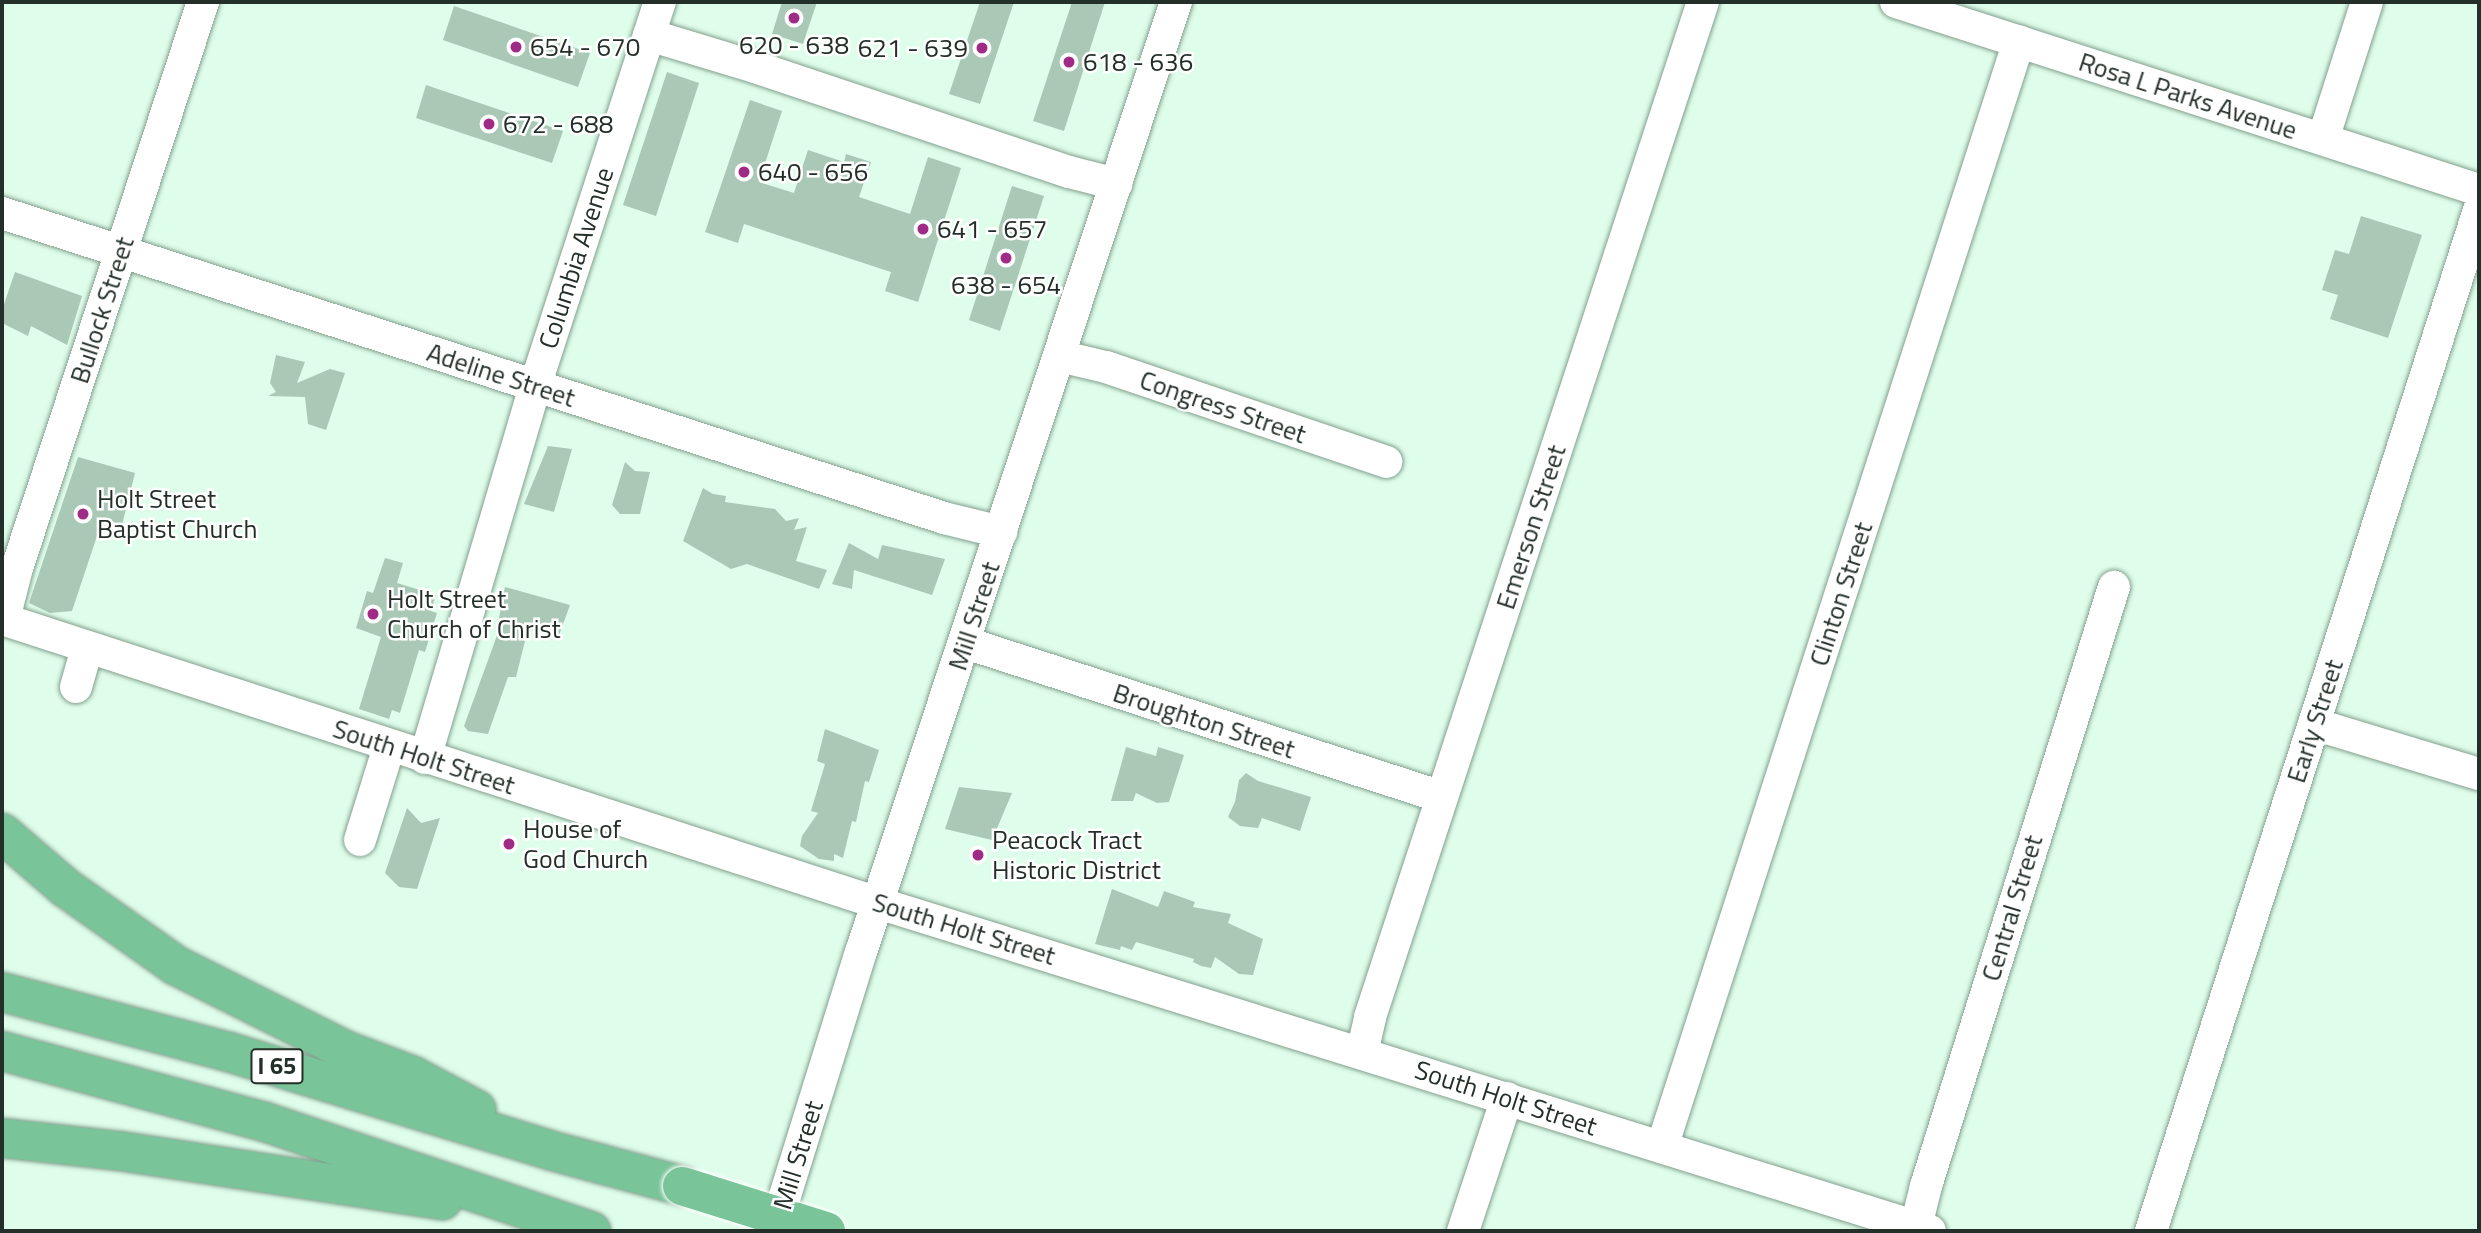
<!DOCTYPE html>
<style>
body{margin:0}
#map{position:relative;width:2481px;height:1233px;overflow:hidden;background:#defdea;font-family:"Titillium Web",sans-serif}
div>[style]{position:absolute}
.building>*{inset:0;background:#aac8b6}
.roads{filter:drop-shadow(0 0 2px #829f8d) drop-shadow(0 0 2px #829f8d)}
.minor>*{height:32px;margin:-16px;padding:0 16px;transform-origin:16px;border-radius:16px;background:#fff}
.highway>*{height:38px;margin:-19px;padding:0 19px;transform-origin:19px;border-radius:19px;background:#79c499}
.bridges{filter:drop-shadow(0 0 2px #fff) drop-shadow(0 0 2px #fff)}
.highway-bridge>*{height:38px;margin:-19px;padding:0 19px;transform-origin:19px;border-radius:19px;background:#79c499}
.dots>*{width:19px;height:19px;translate:-50% -50%;box-sizing:border-box;border:4px solid #fff;border-radius:50%}
span{translate:-50% -50%;white-space:nowrap;text-align:center;line-height:1.15;-webkit-text-stroke:5px #fff;paint-order:stroke}
.shield-label span{padding:2px 5px;background:#fff;border:2px solid;border-radius:5px;-webkit-text-stroke-width:0}
.shield-label{font-size:24px;color:#232f28;font-weight:700}
.poi-label{font-size:26px;color:#232f28}
.left{translate:0 -50%;text-align:left}
.right{translate:-100% -50%;text-align:right}
.street-label{font-size:26px;color:#232f28}
.frame{position:absolute;inset:0;border:4px solid #232f28;pointer-events:none}
</style>
<div id="map">
<div class="building">
<div style="clip-path:polygon(782px 2px,817px 2px,803px 44px,772px 34px)"></div>
<div style="clip-path:polygon(980px 2px,1014px 2px,980px 104px,949px 94px)"></div>
<div style="clip-path:polygon(1072px 2px,1105px 2px,1064px 131px,1033px 121px)"></div>
<div style="clip-path:polygon(454px 6px,590px 53px,578px 87px,443px 40px)"></div>
<div style="clip-path:polygon(667px 72px,699px 83px,656px 216px,623px 205px)"></div>
<div style="clip-path:polygon(426px 85px,563px 131px,552px 163px,416px 118px)"></div>
<div style="clip-path:polygon(750px 100px,782px 111px,759px 182px,794px 193px,808px 150px,844px 162px,846px 154px,871px 162px,859px 197px,910px 214px,928px 157px,961px 168px,918px 302px,885px 291px,891px 272px,744px 224px,738px 243px,705px 232px)"></div>
<div style="clip-path:polygon(1012px 186px,1044px 196px,1000px 331px,969px 320px)"></div>
<div style="clip-path:polygon(2361px 216px,2422px 235px,2388px 338px,2330px 319px,2338px 295px,2322px 290px,2335px 250px,2349px 254px)"></div>
<div style="clip-path:polygon(15px 272px,82px 296px,67px 345px,31px 326px,28px 336px,2px 323px,2px 310px)"></div>
<div style="clip-path:polygon(276px 355px,305px 362px,297px 383px,330px 369px,345px 373px,326px 430px,308px 424px,305px 397px,268px 396px,276px 392px,270px 383px)"></div>
<div style="clip-path:polygon(548px 446px,572px 449px,554px 512px,524px 504px)"></div>
<div style="clip-path:polygon(78px 457px,135px 473px,122px 525px,103px 518px,72px 611px,50px 613px,29px 603px)"></div>
<div style="clip-path:polygon(625px 462px,635px 471px,650px 472px,640px 514px,620px 514px,612px 505px)"></div>
<div style="clip-path:polygon(703px 488px,713px 494px,726px 496px,725px 502px,775px 509px,786px 521px,799px 518px,794px 530px,807px 527px,796px 561px,827px 570px,819px 589px,747px 564px,731px 569px,683px 541px)"></div>
<div style="clip-path:polygon(849px 543px,878px 559px,882px 545px,945px 559px,932px 595px,854px 570px,852px 589px,832px 584px)"></div>
<div style="clip-path:polygon(385px 558px,403px 563px,397px 583px,436px 595px,431px 611px,437px 613px,425px 652px,419px 650px,400px 713px,392px 710px,389px 719px,359px 709px,381px 637px,356px 628px,367px 591px,373px 593px)"></div>
<div style="clip-path:polygon(505px 587px,570px 605px,558px 638px,528px 629px,516px 677px,508px 677px,488px 734px,468px 731px,464px 726px,503px 619px,499px 618px)"></div>
<div style="clip-path:polygon(825px 729px,879px 750px,869px 782px,865px 781px,856px 822px,852px 821px,843px 858px,834px 854px,834px 861px,819px 859px,800px 846px,802px 836px,818px 813px,811px 811px,825px 764px,817px 761px)"></div>
<div style="clip-path:polygon(1126px 747px,1156px 756px,1158px 747px,1184px 755px,1169px 802px,1157px 803px,1136px 793px,1133px 801px,1111px 801px)"></div>
<div style="clip-path:polygon(1246px 773px,1258px 781px,1311px 797px,1300px 831px,1262px 818px,1258px 828px,1240px 826px,1228px 817px,1235px 802px,1239px 780px)"></div>
<div style="clip-path:polygon(959px 787px,1012px 793px,992px 840px,945px 829px)"></div>
<div style="clip-path:polygon(407px 808px,421px 823px,440px 818px,417px 889px,399px 887px,385px 873px)"></div>
<div style="clip-path:polygon(1112px 889px,1158px 907px,1164px 891px,1195px 902px,1193px 907px,1231px 914px,1228px 923px,1263px 939px,1253px 975px,1239px 974px,1215px 957px,1211px 968px,1201px 966px,1193px 962px,1194px 959px,1136px 942px,1132px 950px,1121px 946px,1120px 950px,1095px 944px)"></div>
</div>
<div class="roads">
<div class="minor">
<div style="left:1896px;top:2px;width:613px;rotate:17.87deg"></div>
<div style="left:649px;top:35px;width:111px;rotate:16.8deg"></div>
<div style="left:755px;top:67px;width:331px;rotate:18.5deg"></div>
<div style="left:1069px;top:172px;width:49px;rotate:14.3deg"></div>
<div style="left:2323px;top:139px;width:144px;rotate:-72.2deg"></div>
<div style="left:2px;top:213px;width:990px;rotate:17.94deg"></div>
<div style="left:944px;top:518px;width:59px;rotate:13.8deg"></div>
<div style="left:1059px;top:356px;width:48px;rotate:13.2deg"></div>
<div style="left:1106px;top:367px;width:296px;rotate:18.7deg"></div>
<div style="left:2px;top:619px;width:921px;rotate:17.96deg"></div>
<div style="left:878px;top:903px;width:1102px;rotate:17.32deg"></div>
<div style="left:4px;top:619px;width:53px;rotate:-75.7deg"></div>
<div style="left:17px;top:568px;width:596px;rotate:-71.81deg"></div>
<div style="left:966px;top:643px;width:500px;rotate:17.93deg"></div>
<div style="left:76px;top:687px;width:41px;rotate:-74.2deg"></div>
<div style="left:2314px;top:724px;width:172px;rotate:16.9deg"></div>
<div style="left:425px;top:758px;width:388px;rotate:-73.5deg"></div>
<div style="left:535px;top:386px;width:404px;rotate:-72deg"></div>
<div style="left:360px;top:840px;width:97px;rotate:-72.7deg"></div>
<div style="left:1362px;top:1053px;width:37px;rotate:-77deg"></div>
<div style="left:1370px;top:1017px;width:1068px;rotate:-71.84deg"></div>
<div style="left:1662px;top:1147px;width:1162px;rotate:-72.11deg"></div>
<div style="left:774px;top:1231px;width:295px;rotate:-72.7deg"></div>
<div style="left:862px;top:949px;width:998px;rotate:-71.66deg"></div>
<div style="left:1463px;top:1231px;width:140px;rotate:-71.7deg"></div>
<div style="left:1915px;top:1231px;width:46px;rotate:-76.3deg"></div>
<div style="left:1926px;top:1186px;width:628px;rotate:-72.58deg"></div>
<div style="left:2151px;top:1231px;width:1072px;rotate:-72.19deg"></div>
</div>
<div class="highway">
<div style="left:2px;top:833px;width:84px;rotate:40.7deg"></div>
<div style="left:66px;top:888px;width:133px;rotate:35.2deg"></div>
<div style="left:175px;top:965px;width:192px;rotate:26.6deg"></div>
<div style="left:347px;top:1051px;width:71px;rotate:20.7deg"></div>
<div style="left:413px;top:1076px;width:72px;rotate:28deg"></div>
<div style="left:2px;top:992px;width:235px;rotate:14.8deg"></div>
<div style="left:229px;top:1052px;width:335px;rotate:17deg"></div>
<div style="left:549px;top:1150px;width:138px;rotate:15.1deg"></div>
<div style="left:2px;top:1051px;width:272px;rotate:15.1deg"></div>
<div style="left:265px;top:1122px;width:344px;rotate:18.5deg"></div>
<div style="left:2px;top:1138px;width:119px;rotate:6.3deg"></div>
<div style="left:120px;top:1151px;width:326px;rotate:8.7deg"></div>
</div>
</div>
<div class="bridges">
<div class="highway-bridge">
<div style="left:682px;top:1186px;width:151px;rotate:17.4deg"></div>
</div>
</div>
<div class="dots">
<div style="left:794px;top:18px;background:#9f2b86"></div>
<div style="left:516px;top:47px;background:#9f2b86"></div>
<div style="left:982px;top:48px;background:#9f2b86"></div>
<div style="left:1069px;top:62px;background:#9f2b86"></div>
<div style="left:489px;top:124px;background:#9f2b86"></div>
<div style="left:744px;top:172px;background:#9f2b86"></div>
<div style="left:923px;top:229px;background:#9f2b86"></div>
<div style="left:1006px;top:258px;background:#9f2b86"></div>
<div style="left:83px;top:514px;background:#9f2b86"></div>
<div style="left:373px;top:614px;background:#9f2b86"></div>
<div style="left:509px;top:844px;background:#9f2b86"></div>
<div style="left:978px;top:855px;background:#9f2b86"></div>
</div>
<div class="shield-label">
<span style="left:277px;top:1066px">I 65</span>
</div>
<div class="poi-label">
<span style="left:794px;top:45px">620 - 638</span>
<span class="left" style="left:530px;top:47px">654 - 670</span>
<span class="right" style="left:968px;top:48px">621 - 639</span>
<span class="left" style="left:1083px;top:62px">618 - 636</span>
<span class="left" style="left:503px;top:124px">672 - 688</span>
<span class="left" style="left:758px;top:172px">640 - 656</span>
<span class="left" style="left:937px;top:229px">641 - 657</span>
<span style="left:1006px;top:285px">638 - 654</span>
<span class="left" style="left:97px;top:514px">Holt Street<br>Baptist Church</span>
<span class="left" style="left:387px;top:614px">Holt Street<br>Church of Christ</span>
<span class="left" style="left:523px;top:844px">House of<br>God Church</span>
<span class="left" style="left:992px;top:855px">Peacock Tract<br>Historic District</span>
</div>
<div class="street-label">
<span style="left:2188px;top:96px;rotate:18deg">Rosa L Parks Avenue</span>
<span style="left:576px;top:258px;rotate:-72deg">Columbia Avenue</span>
<span style="left:102px;top:310px;rotate:-72deg">Bullock Street</span>
<span style="left:501px;top:375px;rotate:18deg">Adeline Street</span>
<span style="left:1223px;top:407px;rotate:19deg">Congress Street</span>
<span style="left:1531px;top:527px;rotate:-72deg">Emerson Street</span>
<span style="left:1841px;top:594px;rotate:-72deg">Clinton Street</span>
<span style="left:974px;top:616px;rotate:-72deg">Mill Street</span>
<span style="left:1204px;top:721px;rotate:18deg">Broughton Street</span>
<span style="left:2315px;top:721px;rotate:-72deg">Early Street</span>
<span style="left:424px;top:757px;rotate:18deg">South Holt Street</span>
<span style="left:2012px;top:908px;rotate:-73deg">Central Street</span>
<span style="left:964px;top:929px;rotate:17deg">South Holt Street</span>
<span style="left:1506px;top:1098px;rotate:18deg">South Holt Street</span>
<span style="left:798px;top:1155px;rotate:-73deg">Mill Street</span>
</div>
<div class="frame"></div>
</div>
